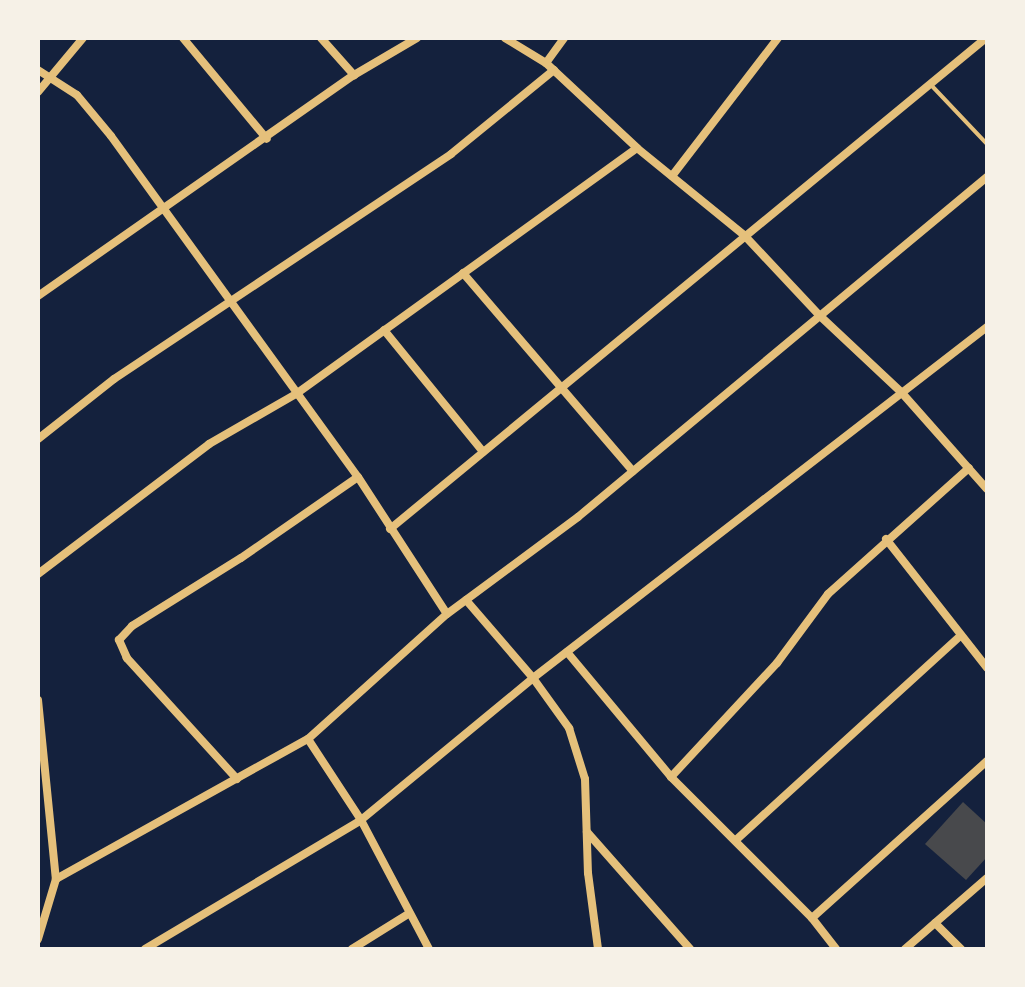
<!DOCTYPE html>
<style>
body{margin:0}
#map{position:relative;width:1025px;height:987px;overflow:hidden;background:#14213d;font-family:Inter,sans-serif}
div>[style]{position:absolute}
.building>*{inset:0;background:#48494c}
.service>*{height:4px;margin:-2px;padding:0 2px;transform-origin:2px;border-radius:2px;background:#e5c07b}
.minor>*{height:8px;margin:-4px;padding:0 4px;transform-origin:4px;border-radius:4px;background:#e5c07b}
span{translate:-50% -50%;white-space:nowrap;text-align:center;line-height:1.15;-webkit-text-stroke:6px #f6f1e7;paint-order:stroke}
.frame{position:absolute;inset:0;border:40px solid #f6f1e7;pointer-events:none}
</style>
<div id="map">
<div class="building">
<div style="clip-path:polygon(963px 802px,987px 824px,987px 857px,966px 880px,925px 844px)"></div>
</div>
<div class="service">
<div style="left:932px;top:86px;width:80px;rotate:46.5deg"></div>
</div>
<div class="minor">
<div style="left:183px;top:38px;width:131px;rotate:50.3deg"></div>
<div style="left:321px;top:38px;width:50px;rotate:48.3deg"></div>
<div style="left:505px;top:38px;width:48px;rotate:31.4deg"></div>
<div style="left:546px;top:63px;width:125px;rotate:43deg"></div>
<div style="left:637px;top:148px;width:138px;rotate:39.1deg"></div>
<div style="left:744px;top:235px;width:110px;rotate:46.8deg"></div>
<div style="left:819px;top:315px;width:114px;rotate:43.2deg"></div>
<div style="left:902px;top:393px;width:128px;rotate:48.5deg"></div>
<div style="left:546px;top:63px;width:31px;rotate:-54deg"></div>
<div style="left:38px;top:70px;width:46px;rotate:32.7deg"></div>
<div style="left:77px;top:95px;width:53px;rotate:50.3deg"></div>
<div style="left:111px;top:136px;width:421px;rotate:54.1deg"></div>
<div style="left:358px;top:477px;width:163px;rotate:57deg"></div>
<div style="left:38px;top:92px;width:70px;rotate:-50.2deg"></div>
<div style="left:672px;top:176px;width:174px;rotate:-52.5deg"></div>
<div style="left:463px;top:273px;width:261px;rotate:49.4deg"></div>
<div style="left:38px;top:296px;width:386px;rotate:-35deg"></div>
<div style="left:354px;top:75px;width:73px;rotate:-30.4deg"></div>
<div style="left:384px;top:330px;width:157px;rotate:50.9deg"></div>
<div style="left:38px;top:439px;width:97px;rotate:-38.3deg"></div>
<div style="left:114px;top:379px;width:405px;rotate:-33.7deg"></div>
<div style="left:451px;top:154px;width:133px;rotate:-39.2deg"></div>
<div style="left:390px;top:529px;width:772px;rotate:-39.48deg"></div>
<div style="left:886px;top:539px;width:164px;rotate:51.9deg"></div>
<div style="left:38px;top:574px;width:215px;rotate:-37.2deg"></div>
<div style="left:209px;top:444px;width:100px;rotate:-29.9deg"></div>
<div style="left:296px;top:394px;width:420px;rotate:-35.8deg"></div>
<div style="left:466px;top:600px;width:103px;rotate:49.3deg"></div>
<div style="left:533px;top:678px;width:62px;rotate:54.2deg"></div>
<div style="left:569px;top:728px;width:53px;rotate:72.6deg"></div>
<div style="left:585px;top:779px;width:94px;rotate:88.2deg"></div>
<div style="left:588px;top:873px;width:77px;rotate:82.5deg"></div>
<div style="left:567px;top:652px;width:163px;rotate:50.2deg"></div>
<div style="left:671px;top:777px;width:199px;rotate:45deg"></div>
<div style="left:812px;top:918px;width:39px;rotate:52deg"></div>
<div style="left:38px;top:700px;width:180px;rotate:84.3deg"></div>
<div style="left:56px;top:879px;width:63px;rotate:106.7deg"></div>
<div style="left:308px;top:739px;width:97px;rotate:56.8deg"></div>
<div style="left:361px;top:820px;width:146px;rotate:62.2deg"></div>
<div style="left:671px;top:777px;width:156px;rotate:-47.1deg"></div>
<div style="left:777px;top:663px;width:86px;rotate:-53.5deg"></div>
<div style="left:828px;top:594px;width:189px;rotate:-41.8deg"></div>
<div style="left:237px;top:779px;width:164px;rotate:-132.3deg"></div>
<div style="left:127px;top:658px;width:20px;rotate:-114deg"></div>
<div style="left:119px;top:640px;width:19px;rotate:-47deg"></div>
<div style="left:132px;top:626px;width:128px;rotate:-32deg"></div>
<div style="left:241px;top:558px;width:142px;rotate:-34.7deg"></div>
<div style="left:587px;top:832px;width:156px;rotate:48.6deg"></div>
<div style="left:736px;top:840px;width:304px;rotate:-42.3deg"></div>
<div style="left:56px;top:879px;width:288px;rotate:-29.1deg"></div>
<div style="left:308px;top:739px;width:187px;rotate:-42deg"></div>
<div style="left:447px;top:614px;width:163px;rotate:-36.5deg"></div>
<div style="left:578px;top:517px;width:532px;rotate:-39.74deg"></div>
<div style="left:812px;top:918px;width:235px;rotate:-41.9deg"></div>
<div style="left:935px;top:923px;width:37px;rotate:45deg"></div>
<div style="left:145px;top:949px;width:252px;rotate:-30.8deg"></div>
<div style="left:361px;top:820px;width:223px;rotate:-39.5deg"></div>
<div style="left:533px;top:678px;width:574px;rotate:-37.71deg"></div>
<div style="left:352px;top:949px;width:66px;rotate:-32deg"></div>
<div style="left:905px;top:949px;width:108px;rotate:-40.9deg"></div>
</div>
<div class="frame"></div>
</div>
